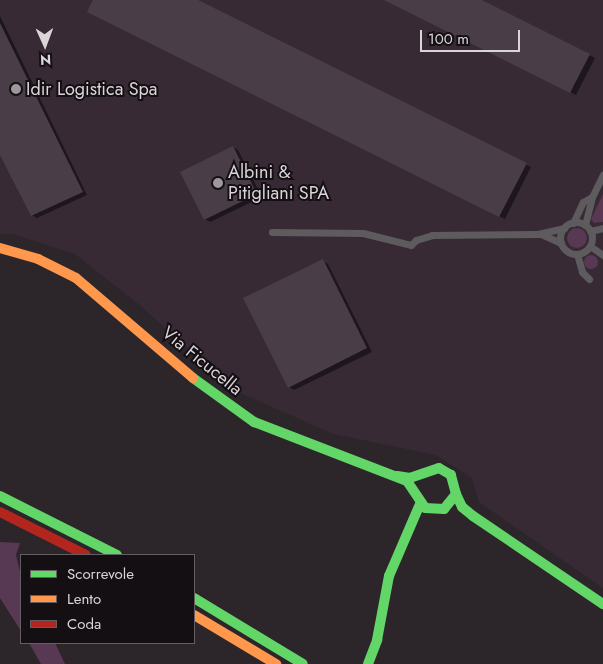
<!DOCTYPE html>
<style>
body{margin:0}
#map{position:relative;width:603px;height:664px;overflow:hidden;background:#2c262b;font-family:Jost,sans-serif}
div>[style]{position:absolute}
.built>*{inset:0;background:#382a35}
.green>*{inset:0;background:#583953}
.round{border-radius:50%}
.shadow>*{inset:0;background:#0007}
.building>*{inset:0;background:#493d47}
.street>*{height:7px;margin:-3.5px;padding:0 3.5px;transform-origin:3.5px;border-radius:3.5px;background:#5d5b5d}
.street>.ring{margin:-3.5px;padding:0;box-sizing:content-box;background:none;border:7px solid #5d5b5d;border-radius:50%}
.fast>*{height:10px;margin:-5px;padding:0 5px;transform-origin:5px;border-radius:5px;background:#63d668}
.slow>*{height:10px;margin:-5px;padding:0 5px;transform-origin:5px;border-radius:5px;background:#ff974d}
.jam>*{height:10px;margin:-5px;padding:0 5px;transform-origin:5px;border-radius:5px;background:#b3261e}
.dots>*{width:14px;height:14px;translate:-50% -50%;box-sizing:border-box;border:2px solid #130f12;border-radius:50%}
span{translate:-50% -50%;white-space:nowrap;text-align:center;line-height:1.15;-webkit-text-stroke:4px #130f12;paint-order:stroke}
.poi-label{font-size:18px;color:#dbd5da}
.left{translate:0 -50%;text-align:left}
.street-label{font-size:18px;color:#dbd5da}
.legend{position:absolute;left:20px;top:554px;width:175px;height:90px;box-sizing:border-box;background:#130f12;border:1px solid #635e62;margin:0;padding:6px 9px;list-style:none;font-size:15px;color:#dbd5da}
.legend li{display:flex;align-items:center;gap:10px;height:25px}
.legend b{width:25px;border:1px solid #635e62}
.north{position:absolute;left:20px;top:20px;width:50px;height:50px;-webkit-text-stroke:4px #130f12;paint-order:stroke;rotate:178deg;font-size:14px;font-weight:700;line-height:20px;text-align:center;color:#dbd5da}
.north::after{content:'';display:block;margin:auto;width:18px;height:22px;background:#dbd5da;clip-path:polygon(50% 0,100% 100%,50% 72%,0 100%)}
.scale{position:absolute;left:420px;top:30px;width:100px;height:22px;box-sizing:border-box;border:2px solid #dbd5da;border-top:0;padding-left:6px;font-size:15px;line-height:18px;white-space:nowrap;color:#dbd5da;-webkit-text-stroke:4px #130f12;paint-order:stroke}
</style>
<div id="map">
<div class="built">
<div style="clip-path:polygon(0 0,603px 0,603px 588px,479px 502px,472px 478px,436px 455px,334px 434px,231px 389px,141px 306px,75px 254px,13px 234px,0 234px)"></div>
</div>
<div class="green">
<div style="clip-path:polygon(603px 194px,603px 222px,594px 223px,591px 219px)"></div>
<div class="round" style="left:567px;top:228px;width:20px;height:20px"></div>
<div class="round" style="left:584px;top:255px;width:14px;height:14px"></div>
<div style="clip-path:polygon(0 542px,20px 543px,16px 555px,21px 576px,21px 631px,0 598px)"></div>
<div style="clip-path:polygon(29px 643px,55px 643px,65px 664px,41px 664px)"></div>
</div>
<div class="shadow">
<div style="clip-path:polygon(95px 0,195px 0,531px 167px,505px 219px,94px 14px)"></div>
<div style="clip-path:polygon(385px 0,479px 0,595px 58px,576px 95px)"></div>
<div style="clip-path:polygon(0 16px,87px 195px,37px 218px,32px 215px,0 152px)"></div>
<div style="clip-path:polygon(233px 147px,238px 150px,262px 197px,210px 222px,205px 219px)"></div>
<div style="clip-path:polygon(323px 261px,328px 264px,372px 352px,294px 390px,289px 387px)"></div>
</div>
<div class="building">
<div style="clip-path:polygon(93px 0,198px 0,527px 163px,499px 217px,87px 12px)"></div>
<div style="clip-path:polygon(384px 0,482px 0,590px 54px,570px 93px)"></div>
<div style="clip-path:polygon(0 23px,83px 192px,31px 216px,0 155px)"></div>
<div style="clip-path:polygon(233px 146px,257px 194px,204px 220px,180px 172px)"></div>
<div style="clip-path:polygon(323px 259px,367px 348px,288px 388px,243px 298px)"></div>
</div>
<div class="street">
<div class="ring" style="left:560px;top:222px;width:25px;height:25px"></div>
<div style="left:573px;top:223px;width:23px;rotate:-65deg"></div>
<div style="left:583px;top:202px;width:10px;rotate:-29deg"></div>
<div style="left:585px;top:225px;width:29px;rotate:-76deg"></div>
<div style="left:592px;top:197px;width:25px;rotate:-64deg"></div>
<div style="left:590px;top:231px;width:13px;rotate:-13deg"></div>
<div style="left:272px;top:232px;width:91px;rotate:0.6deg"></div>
<div style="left:363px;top:233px;width:49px;rotate:14deg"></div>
<div style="left:411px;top:245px;width:7px;rotate:-45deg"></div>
<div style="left:416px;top:240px;width:17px;rotate:-17deg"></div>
<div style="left:432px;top:235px;width:106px;rotate:-0.5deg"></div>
<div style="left:538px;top:234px;width:27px;rotate:-13deg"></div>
<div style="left:541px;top:234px;width:22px;rotate:24deg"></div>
<div style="left:590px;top:246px;width:16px;rotate:35deg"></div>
<div style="left:577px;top:254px;width:19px;rotate:74deg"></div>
<div style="left:582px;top:272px;width:10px;rotate:45deg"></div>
</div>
<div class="fast">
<div style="left:193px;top:378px;width:75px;rotate:35.8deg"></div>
<div style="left:254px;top:422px;width:164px;rotate:21.1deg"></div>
<div style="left:407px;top:481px;width:32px;rotate:56deg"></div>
<div style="left:425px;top:508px;width:19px;rotate:3deg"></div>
<div style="left:444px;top:509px;width:19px;rotate:-51deg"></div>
<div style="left:456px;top:494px;width:20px;rotate:-105deg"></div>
<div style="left:451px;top:475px;width:14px;rotate:-150deg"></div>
<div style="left:439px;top:468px;width:31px;rotate:161deg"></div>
<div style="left:410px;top:478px;width:13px;rotate:-171deg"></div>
<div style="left:456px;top:494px;width:14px;rotate:65deg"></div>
<div style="left:462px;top:507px;width:14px;rotate:39deg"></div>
<div style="left:473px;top:516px;width:157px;rotate:34.1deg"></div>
<div style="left:0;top:496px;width:131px;rotate:26.8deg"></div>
<div style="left:194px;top:598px;width:127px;rotate:31.2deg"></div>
<div style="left:368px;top:664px;width:26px;rotate:-69deg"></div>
<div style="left:377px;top:640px;width:65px;rotate:-79.4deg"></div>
<div style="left:389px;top:576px;width:78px;rotate:-66.7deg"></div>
</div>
<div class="slow">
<div style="left:0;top:248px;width:40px;rotate:16deg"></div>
<div style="left:38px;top:259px;width:42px;rotate:26.6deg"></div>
<div style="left:76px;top:278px;width:154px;rotate:40.5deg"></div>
<div style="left:194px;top:615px;width:96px;rotate:30.9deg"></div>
</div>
<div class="jam">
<div style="left:0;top:512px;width:96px;rotate:26.6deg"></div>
</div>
<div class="dots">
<div style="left:16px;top:89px;background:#9e989d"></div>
<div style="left:218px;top:183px;background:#9e989d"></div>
</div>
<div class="poi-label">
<span class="left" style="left:26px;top:89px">Idir Logistica Spa</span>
<span class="left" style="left:228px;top:183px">Albini &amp;<br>Pitigliani SPA</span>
</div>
<div class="street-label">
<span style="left:202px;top:361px;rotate:39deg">Via Ficucella</span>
</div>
<ul class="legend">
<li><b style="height:6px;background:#63d668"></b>Scorrevole</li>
<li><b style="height:6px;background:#ff974d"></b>Lento</li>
<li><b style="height:6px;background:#b3261e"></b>Coda</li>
</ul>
<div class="north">N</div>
<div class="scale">100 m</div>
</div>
